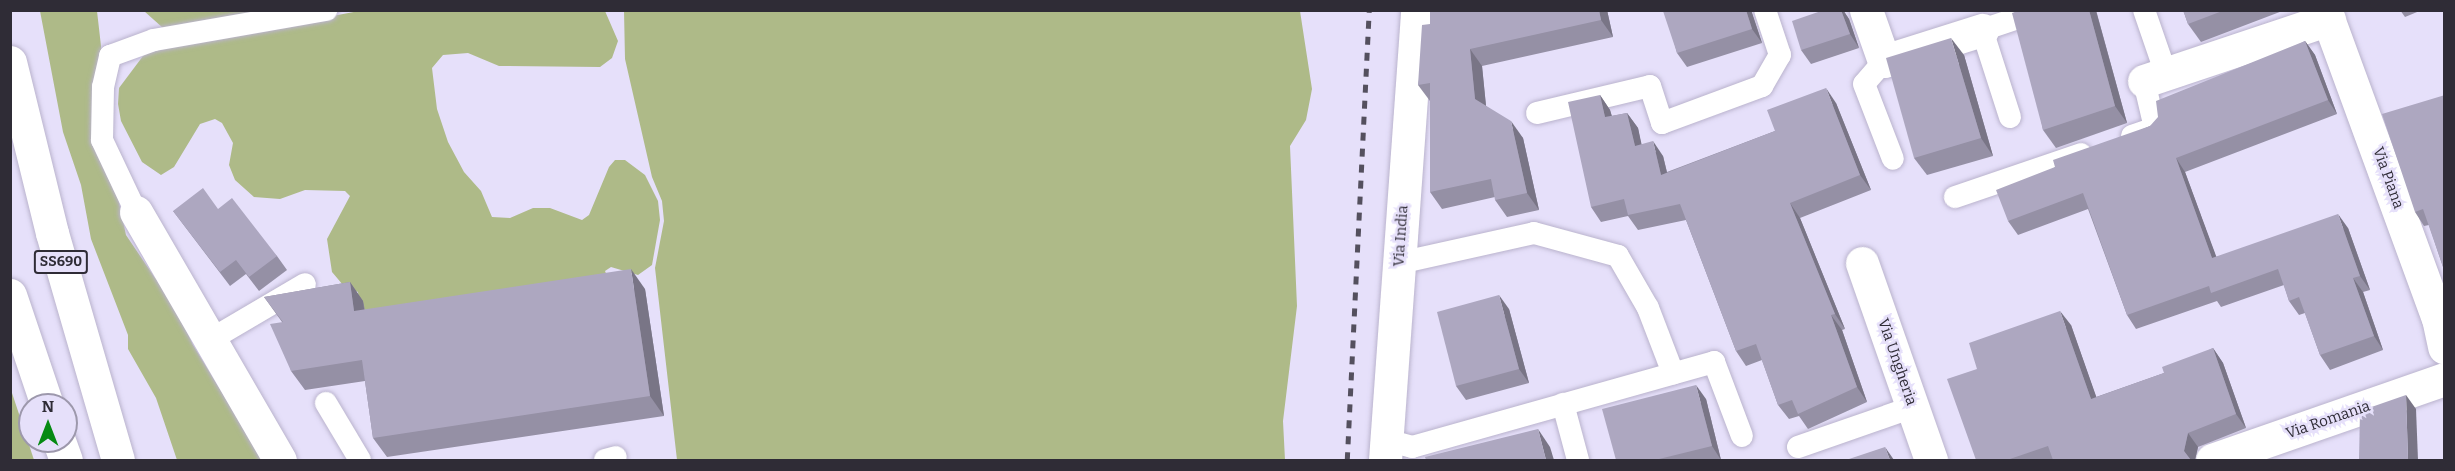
<!DOCTYPE html>
<style>
body{margin:0}
#map{position:relative;width:2455px;height:471px;overflow:hidden;background:#e6e0fa;font-family:Bitter,serif}
div>[style]{position:absolute}
.green>*{inset:0;background:#aeba88}
.roads{filter:drop-shadow(0 0 2px #bab3cd) drop-shadow(0 0 2px #bab3cd)}
.service>*{height:22px;margin:-11px;padding:0 11px;transform-origin:11px;border-radius:11px;background:#fff}
.minor>*{height:33px;margin:-16.5px;padding:0 16.5px;transform-origin:16.5px;border-radius:16.5px;background:#fff}
.trunk>*{height:33px;margin:-16.5px;padding:0 16.5px;transform-origin:16.5px;border-radius:16.5px;background:#fff}
.rail>*{height:4.5px;margin-top:-2.25px;transform-origin:0;background:repeating-linear-gradient(90deg,#54505e 0 8px,transparent 0 16px)}
.wall>*{inset:0;background:#9590a5}
.shaded-wall>*{inset:0;background:#797586}
.building>*{inset:0;background:#ada7c0}
span{translate:-50% -50%;white-space:nowrap;text-align:center;line-height:1.15;-webkit-text-stroke:5px #e6e0fa;paint-order:stroke}
.shield-label span{padding:2px 4px;background:#e6e0fa;border:2px solid;border-radius:4px;-webkit-text-stroke-width:0}
.shield-label{font-size:14px;color:#2f2c36;font-weight:700}
.street-label{font-size:15px;color:#2f2c36}
.frame{position:absolute;inset:0;border:12px solid #2f2c36;pointer-events:none}
.north{position:absolute;left:18px;top:393px;width:60px;height:60px;box-sizing:border-box;background:#e6e0fa;border:2px solid #9d98ac;border-radius:50%;rotate:0deg;font-size:16px;font-weight:700;line-height:24px;text-align:center;color:#2f2c36}
.north::after{content:'';display:block;margin:auto;width:21px;height:27px;background:#068a13;clip-path:polygon(50% 0,100% 100%,50% 72%,0 100%)}
</style>
<div id="map">
<div class="green">
<div style="clip-path:polygon(40px 11px,97px 11px,101px 46px,100px 114px,126px 235px,155px 278px,163px 280px,193px 345px,263px 460px,177px 460px,156px 398px,128px 349px,128px 335px,91px 239px,81px 185px,63px 132px)"></div>
<div style="clip-path:polygon(144px 11px,283px 11px,163px 28px)"></div>
<div style="clip-path:polygon(359px 11px,605px 11px,618px 41px,612px 58px,600px 67px,499px 66px,468px 53px,443px 55px,432px 68px,437px 109px,448px 142px,464px 172px,481px 191px,492px 217px,510px 218px,533px 208px,550px 208px,582px 220px,589px 215px,609px 167px,615px 160px,625px 160px,645px 175px,658px 201px,660px 220px,652px 265px,638px 275px,611px 267px,605px 271px,612px 288px,360px 316px,358px 292px,343px 285px,332px 272px,327px 239px,350px 196px,345px 191px,305px 190px,280px 199px,254px 197px,235px 180px,229px 165px,233px 143px,222px 123px,215px 119px,200px 124px,174px 167px,161px 175px,142px 162px,121px 121px,118px 104px,119px 88px,143px 56px,178px 38px,285px 25px)"></div>
<div style="clip-path:polygon(624px 11px,1300px 11px,1312px 89px,1306px 120px,1290px 146px,1297px 306px,1283px 421px,1285px 460px,677px 460px,655px 268px,664px 221px,662px 201px,652px 177px,625px 59px)"></div>
<div style="clip-path:polygon(10px 387px,19px 414px,34px 460px,11px 460px)"></div>
</div>
<div class="roads">
<div class="service">
<div style="left:2144px;top:10px;width:68px;rotate:71deg"></div>
<div style="left:1884px;top:61px;width:30px;rotate:131deg"></div>
<div style="left:1864px;top:84px;width:80px;rotate:68.9deg"></div>
<div style="left:1537px;top:113px;width:116px;rotate:-13.4deg"></div>
<div style="left:1650px;top:86px;width:39px;rotate:72deg"></div>
<div style="left:1662px;top:123px;width:107px;rotate:-20.3deg"></div>
<div style="left:1762px;top:86px;width:36px;rotate:-60deg"></div>
<div style="left:1780px;top:55px;width:47px;rotate:-108.4deg"></div>
<div style="left:2010px;top:117px;width:91px;rotate:-107.8deg"></div>
<div style="left:1982px;top:30px;width:63px;rotate:-18.4deg"></div>
<div style="left:2132px;top:136px;width:24px;rotate:-19deg"></div>
<div style="left:2155px;top:128px;width:48px;rotate:-103.2deg"></div>
<div style="left:1955px;top:197px;width:133px;rotate:-18.8deg"></div>
<div style="left:136px;top:212px;width:80px;rotate:-115.3deg"></div>
<div style="left:102px;top:140px;width:53px;rotate:-88.9deg"></div>
<div style="left:103px;top:87px;width:32px;rotate:-77deg"></div>
<div style="left:110px;top:56px;width:47px;rotate:-20deg"></div>
<div style="left:154px;top:40px;width:175px;rotate:-9.9deg"></div>
<div style="left:1399px;top:263px;width:138px;rotate:-12.5deg"></div>
<div style="left:1534px;top:233px;width:87px;rotate:15.3deg"></div>
<div style="left:1618px;top:256px;width:60px;rotate:60deg"></div>
<div style="left:1648px;top:308px;width:70px;rotate:69deg"></div>
<div style="left:210px;top:340px;width:110px;rotate:-30.5deg"></div>
<div style="left:326px;top:403px;width:66px;rotate:59.2deg"></div>
<div style="left:1563px;top:404px;width:58px;rotate:75deg"></div>
<div style="left:1386px;top:440px;width:27px;rotate:15deg"></div>
<div style="left:1412px;top:447px;width:314px;rotate:-15.7deg"></div>
<div style="left:1714px;top:362px;width:79px;rotate:69.3deg"></div>
<div style="left:1798px;top:447px;width:122px;rotate:-19.2deg"></div>
<div style="left:605px;top:460px;width:11px;rotate:-15deg"></div>
</div>
<div class="minor">
<div style="left:1866px;top:10px;width:54px;rotate:70.6deg"></div>
<div style="left:1884px;top:61px;width:103px;rotate:-17.6deg"></div>
<div style="left:2325px;top:10px;width:328px;rotate:69.9deg"></div>
<div style="left:2438px;top:318px;width:30px;rotate:78deg"></div>
<div style="left:2144px;top:81px;width:195px;rotate:-18.5deg"></div>
<div style="left:136px;top:212px;width:287px;rotate:59.9deg"></div>
<div style="left:1862px;top:263px;width:209px;rotate:70.7deg"></div>
<div style="left:1385px;top:460px;width:451px;rotate:-85.9deg"></div>
<div style="left:2212px;top:460px;width:246px;rotate:-19.2deg"></div>
</div>
<div class="trunk">
<div style="left:10px;top:62px;width:176px;rotate:76.2deg"></div>
<div style="left:52px;top:233px;width:236px;rotate:73.8deg"></div>
<div style="left:10px;top:295px;width:116px;rotate:71.4deg"></div>
<div style="left:59px;top:441px;width:20px;rotate:70deg"></div>
</div>
</div>
<div class="rail">
<div style="left:1347px;top:460px;width:451px;rotate:-87.2deg"></div>
</div>
<div class="wall">
<div style="clip-path:polygon(1430px 10px,1607px 10px,1613px 37px,1482px 66px,1486px 106px,1523px 138px,1539px 210px,1507px 217px,1495px 200px,1495px 197px,1442px 209px,1430px 192px,1430px 101px,1418px 85px,1430px 24px)"></div>
<div style="clip-path:polygon(1666px 10px,1751px 10px,1762px 43px,1687px 67px,1677px 53px)"></div>
<div style="clip-path:polygon(1841px 10px,1843px 10px,1849px 19px,1859px 48px,1811px 64px,1801px 50px)"></div>
<div style="clip-path:polygon(2020px 10px,2096px 10px,2127px 123px,2056px 148px,2043px 130px)"></div>
<div style="clip-path:polygon(2183px 10px,2285px 10px,2201px 42px,2188px 24px)"></div>
<div style="clip-path:polygon(2400px 10px,2422px 10px,2405px 17px)"></div>
<div style="clip-path:polygon(2305px 41px,2315px 55px,2337px 114px,2185px 172px,2216px 257px,2348px 228px,2370px 290px,2363px 292px,2383px 350px,2330px 370px,2320px 355px,2305px 313px,2299px 315px,2289px 301px,2284px 285px,2221px 307px,2217px 301px,2136px 329px,2127px 315px,2088px 209px,2018px 235px,2008px 221px,2055px 167px,2150px 126px)"></div>
<div style="clip-path:polygon(1964px 55px,1993px 156px,1927px 175px,1914px 158px)"></div>
<div style="clip-path:polygon(1600px 95px,1610px 110px,1612px 116px,1627px 113px,1638px 128px,1641px 144px,1663px 156px,1667px 172px,1775px 131px,1836px 103px,1871px 190px,1800px 218px,1845px 329px,1842px 330px,1867px 402px,1808px 429px,1799px 416px,1789px 419px,1778px 405px,1762px 360px,1746px 366px,1736px 351px,1686px 220px,1638px 230px,1628px 216px,1601px 222px,1591px 207px)"></div>
<div style="clip-path:polygon(2445px 95px,2445px 270px,2443px 267px,2429px 225px,2424px 226px,2415px 212px)"></div>
<div style="clip-path:polygon(218px 209px,277px 256px,287px 270px,259px 291px,246px 274px,230px 286px,173px 211px)"></div>
<div style="clip-path:polygon(350px 282px,363px 301px,365px 310px,645px 289px,664px 416px,387px 457px,373px 438px,365px 381px,305px 390px,291px 371px,282px 322px,264px 297px)"></div>
<div style="clip-path:polygon(1509px 309px,1529px 383px,1466px 400px,1456px 386px)"></div>
<div style="clip-path:polygon(2071px 325px,2096px 397px,2164px 373px,2213px 348px,2223px 363px,2246px 428px,2198px 447px,2195px 460px,1976px 460px,1977px 369px)"></div>
<div style="clip-path:polygon(1706px 399px,1721px 460px,1616px 460px)"></div>
</div>
<div class="shaded-wall">
<div style="clip-path:polygon(1599px 10px,1607px 10px,1613px 37px,1601px 20px)"></div>
<div style="clip-path:polygon(1746px 10px,1751px 10px,1762px 43px,1752px 29px)"></div>
<div style="clip-path:polygon(1841px 10px,1843px 10px,1849px 19px,1859px 48px,1850px 34px)"></div>
<div style="clip-path:polygon(2089px 10px,2096px 11px,2127px 123px,2115px 106px)"></div>
<div style="clip-path:polygon(1951px 38px,1964px 55px,1993px 156px,1981px 138px)"></div>
<div style="clip-path:polygon(2305px 41px,2315px 55px,2337px 114px,2328px 100px)"></div>
<div style="clip-path:polygon(1470px 49px,1482px 66px,1487px 116px,1475px 99px)"></div>
<div style="clip-path:polygon(1826px 88px,1836px 103px,1871px 190px,1860px 175px)"></div>
<div style="clip-path:polygon(1600px 95px,1610px 110px,1616px 132px,1605px 117px)"></div>
<div style="clip-path:polygon(1627px 113px,1638px 128px,1645px 160px,1635px 146px)"></div>
<div style="clip-path:polygon(1511px 121px,1523px 138px,1539px 210px,1527px 193px)"></div>
<div style="clip-path:polygon(1653px 141px,1663px 156px,1671px 190px,1661px 175px)"></div>
<div style="clip-path:polygon(2176px 158px,2185px 172px,2222px 272px,2212px 258px)"></div>
<div style="clip-path:polygon(1790px 203px,1800px 218px,1845px 329px,1835px 314px)"></div>
<div style="clip-path:polygon(2338px 214px,2348px 228px,2370px 290px,2360px 276px)"></div>
<div style="clip-path:polygon(631px 269px,645px 289px,664px 416px,650px 396px)"></div>
<div style="clip-path:polygon(2353px 278px,2363px 292px,2383px 350px,2374px 336px)"></div>
<div style="clip-path:polygon(350px 282px,363px 301px,367px 330px,354px 311px)"></div>
<div style="clip-path:polygon(1499px 295px,1509px 309px,1529px 383px,1519px 369px)"></div>
<div style="clip-path:polygon(2060px 311px,2071px 325px,2102px 413px,2091px 399px)"></div>
<div style="clip-path:polygon(1831px 315px,1842px 330px,1867px 402px,1857px 387px)"></div>
<div style="clip-path:polygon(2213px 348px,2223px 363px,2246px 428px,2236px 414px)"></div>
<div style="clip-path:polygon(1696px 385px,1706px 399px,1721px 460px,1712px 446px)"></div>
<div style="clip-path:polygon(2406px 395px,2416px 409px,2418px 460px,2408px 460px)"></div>
<div style="clip-path:polygon(1538px 429px,1550px 447px,1554px 460px,1546px 460px)"></div>
<div style="clip-path:polygon(2188px 433px,2198px 447px,2195px 460px,2190px 460px,2184px 451px)"></div>
<div style="clip-path:polygon(1885px 447px,1894px 460px,1890px 460px)"></div>
</div>
<div class="building">
<div style="clip-path:polygon(1430px 10px,1599px 10px,1601px 20px,1470px 49px,1475px 99px,1511px 121px,1527px 193px,1495px 200px,1491px 179px,1430px 192px,1430px 83px,1418px 85px,1422px 25px,1430px 24px)"></div>
<div style="clip-path:polygon(1666px 10px,1746px 10px,1752px 29px,1677px 53px,1663px 11px)"></div>
<div style="clip-path:polygon(1824px 10px,1841px 10px,1850px 34px,1801px 50px,1792px 21px)"></div>
<div style="clip-path:polygon(2020px 10px,2089px 10px,2115px 106px,2043px 130px,2012px 13px)"></div>
<div style="clip-path:polygon(2183px 10px,2225px 10px,2188px 24px)"></div>
<div style="clip-path:polygon(1951px 38px,1981px 138px,1914px 158px,1886px 58px)"></div>
<div style="clip-path:polygon(2305px 41px,2328px 100px,2176px 158px,2212px 258px,2338px 214px,2360px 276px,2353px 278px,2374px 336px,2320px 355px,2299px 297px,2289px 301px,2278px 269px,2211px 293px,2209px 286px,2127px 315px,2083px 193px,2008px 221px,1996px 190px,2055px 167px,2053px 160px,2150px 126px,2158px 117px,2156px 101px)"></div>
<div style="clip-path:polygon(1826px 88px,1860px 175px,1790px 203px,1835px 314px,1831px 315px,1857px 387px,1798px 414px,1792px 400px,1778px 405px,1756px 344px,1736px 351px,1680px 204px,1628px 215px,1624px 199px,1591px 207px,1568px 102px,1600px 95px,1605px 117px,1627px 113px,1635px 146px,1653px 141px,1661px 175px,1775px 131px,1767px 110px)"></div>
<div style="clip-path:polygon(2445px 95px,2445px 267px,2443px 267px,2423px 209px,2415px 212px,2382px 114px)"></div>
<div style="clip-path:polygon(203px 188px,218px 209px,232px 198px,277px 256px,249px 277px,236px 260px,220px 272px,173px 211px)"></div>
<div style="clip-path:polygon(631px 269px,650px 396px,373px 438px,362px 360px,291px 371px,270px 324px,283px 322px,264px 297px,350px 282px,354px 311px)"></div>
<div style="clip-path:polygon(1499px 295px,1519px 369px,1456px 386px,1437px 312px)"></div>
<div style="clip-path:polygon(2060px 311px,2091px 399px,2164px 373px,2162px 367px,2213px 348px,2236px 414px,2188px 433px,2184px 451px,2191px 460px,2053px 460px,2048px 446px,2007px 460px,1976px 460px,1947px 379px,1977px 369px,1969px 343px)"></div>
<div style="clip-path:polygon(1696px 385px,1712px 446px,1655px 460px,1616px 460px,1602px 409px)"></div>
<div style="clip-path:polygon(2406px 395px,2408px 460px,2359px 460px,2360px 411px)"></div>
<div style="clip-path:polygon(1538px 429px,1546px 460px,1426px 460px,1425px 457px)"></div>
<div style="clip-path:polygon(1885px 447px,1890px 460px,1846px 460px)"></div>
</div>
<div class="shield-label">
<span style="left:61px;top:262px">SS690</span>
</div>
<div class="street-label">
<span style="left:2388px;top:178px;rotate:70deg">Via Piana</span>
<span style="left:1401px;top:236px;rotate:-86deg">Via India</span>
<span style="left:1897px;top:362px;rotate:71deg">Via Ungheria</span>
<span style="left:2328px;top:420px;rotate:-19deg">Via Romania</span>
</div>
<div class="frame"></div>
<div class="north">N</div>
</div>
